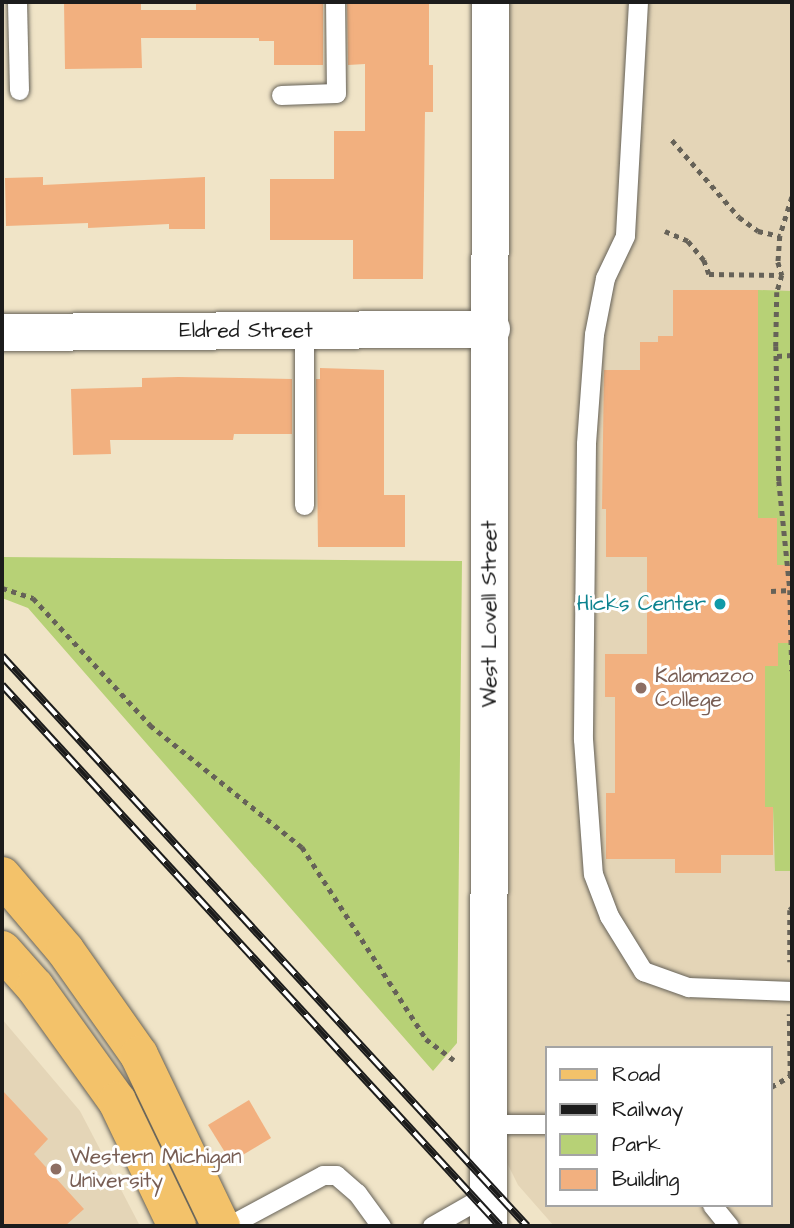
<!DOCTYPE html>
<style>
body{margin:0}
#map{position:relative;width:794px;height:1228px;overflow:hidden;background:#f0e4c7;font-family:"Architects Daughter",sans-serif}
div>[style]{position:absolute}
.built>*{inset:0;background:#e4d5b7}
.green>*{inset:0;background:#b7d176}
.building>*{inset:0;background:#f2b07f}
.path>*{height:4.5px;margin-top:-2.25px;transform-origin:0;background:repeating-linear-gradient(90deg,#666258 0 5px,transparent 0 10px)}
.roads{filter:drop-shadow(0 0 2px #666258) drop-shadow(0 0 2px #666258)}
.lane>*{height:19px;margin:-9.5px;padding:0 9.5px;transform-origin:9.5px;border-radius:9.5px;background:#fff}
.street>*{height:37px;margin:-18.5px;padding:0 18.5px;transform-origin:18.5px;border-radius:18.5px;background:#fff}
.primary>*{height:38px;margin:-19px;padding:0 19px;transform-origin:19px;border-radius:19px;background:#f3c26a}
.rail>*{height:8px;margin-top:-4px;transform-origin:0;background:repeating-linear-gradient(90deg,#fff 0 16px,#1c1c1c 0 32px);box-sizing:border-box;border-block:2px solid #1c1c1c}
.dots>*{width:19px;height:19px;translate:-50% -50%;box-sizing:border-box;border:4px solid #fff;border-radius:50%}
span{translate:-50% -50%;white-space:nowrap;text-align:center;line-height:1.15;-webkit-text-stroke:6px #fff;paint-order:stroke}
.street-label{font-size:21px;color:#1c1c1c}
.culture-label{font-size:21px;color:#0d838f}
.right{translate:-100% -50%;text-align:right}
.education-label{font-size:21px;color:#785e54}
.left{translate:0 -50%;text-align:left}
.frame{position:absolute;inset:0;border:4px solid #1c1c1c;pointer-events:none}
.legend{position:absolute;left:545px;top:1046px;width:228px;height:161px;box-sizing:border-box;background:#fff;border:2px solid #a4a4a4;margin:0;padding:9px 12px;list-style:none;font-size:21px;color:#1c1c1c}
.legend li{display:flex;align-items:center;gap:14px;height:35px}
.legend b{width:35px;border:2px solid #a4a4a4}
</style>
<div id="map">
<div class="built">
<div style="clip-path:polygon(evenodd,490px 2px,792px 2px,792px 1226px,554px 1226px,518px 1185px,488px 1124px,490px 2px,547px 1048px,771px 1048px,771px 1205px,547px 1205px,547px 1048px)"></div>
<div style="clip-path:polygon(2px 1019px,80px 1111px,140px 1226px,2px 1226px)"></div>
</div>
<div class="green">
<div style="clip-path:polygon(758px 290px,792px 291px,792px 565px,777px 565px,777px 518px,758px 518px)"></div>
<div style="clip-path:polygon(2px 557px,462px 561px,457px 1043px,433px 1071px,28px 608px,2px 598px)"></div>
<div style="clip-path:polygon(778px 643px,792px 643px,792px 871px,775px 871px,773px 807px,765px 807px,765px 666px,778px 666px)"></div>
</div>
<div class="building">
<div style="clip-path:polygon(64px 2px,141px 2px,141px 10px,196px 10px,196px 2px,323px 2px,323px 65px,274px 65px,274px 41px,259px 41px,259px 38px,141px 38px,142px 68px,65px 69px)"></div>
<div style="clip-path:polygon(347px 2px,429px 2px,429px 65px,433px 65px,433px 112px,425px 112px,423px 279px,353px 279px,353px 240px,270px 240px,270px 179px,334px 179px,334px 131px,365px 131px,365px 64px,348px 65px)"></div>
<div style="clip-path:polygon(43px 177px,43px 185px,205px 177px,205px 229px,169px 229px,169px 224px,88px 228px,88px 223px,6px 226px,5px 178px)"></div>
<div style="clip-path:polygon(673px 290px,758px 290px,758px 518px,777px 518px,777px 565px,792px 565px,792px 643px,778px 643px,778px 666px,765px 666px,765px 807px,773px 807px,773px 855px,721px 855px,721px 873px,675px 873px,675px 859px,606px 859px,606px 793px,615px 793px,615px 697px,605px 697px,605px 654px,647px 654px,647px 557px,606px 557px,606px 509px,602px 509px,604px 370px,640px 370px,640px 342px,658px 342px,658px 336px,673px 336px)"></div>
<div style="clip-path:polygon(320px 368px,384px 370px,384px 495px,405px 495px,405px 547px,318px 547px,316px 379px,320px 379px)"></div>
<div style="clip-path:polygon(178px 377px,292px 379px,292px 434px,234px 434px,233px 440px,110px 440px,111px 454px,73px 455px,71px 389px,142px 387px,142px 378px)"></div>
<div style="clip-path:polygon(2px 1090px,48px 1139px,34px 1154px,84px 1209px,65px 1226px,2px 1226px)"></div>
<div style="clip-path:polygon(249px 1100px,271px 1138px,231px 1162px,208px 1125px)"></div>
</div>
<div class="path">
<div style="left:672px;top:140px;width:102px;rotate:49deg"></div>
<div style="left:739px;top:217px;width:24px;rotate:36deg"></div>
<div style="left:758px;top:231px;width:23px;rotate:13deg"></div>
<div style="left:792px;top:197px;width:41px;rotate:107.1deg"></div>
<div style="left:780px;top:236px;width:26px;rotate:94deg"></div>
<div style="left:778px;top:262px;width:14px;rotate:73deg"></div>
<div style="left:782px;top:275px;width:18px;rotate:106deg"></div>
<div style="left:777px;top:292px;width:54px;rotate:91.1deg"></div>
<div style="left:776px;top:346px;width:135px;rotate:88.7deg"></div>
<div style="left:779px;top:481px;width:110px;rotate:84.2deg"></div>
<div style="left:790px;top:590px;width:81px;rotate:88.6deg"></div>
<div style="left:665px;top:231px;width:25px;rotate:23deg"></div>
<div style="left:688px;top:241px;width:25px;rotate:50deg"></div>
<div style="left:704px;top:260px;width:15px;rotate:70deg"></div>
<div style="left:709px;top:274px;width:73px;rotate:0.8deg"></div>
<div style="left:777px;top:356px;width:15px;rotate:-4deg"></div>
<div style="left:2px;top:588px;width:33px;rotate:18deg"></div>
<div style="left:33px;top:598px;width:173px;rotate:47.3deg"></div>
<div style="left:150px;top:725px;width:195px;rotate:38.8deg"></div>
<div style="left:302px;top:847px;width:229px;rotate:57.1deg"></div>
<div style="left:426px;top:1039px;width:35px;rotate:37deg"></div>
<div style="left:771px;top:591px;width:20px;rotate:-3deg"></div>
<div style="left:792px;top:908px;width:3px;rotate:135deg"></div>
<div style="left:790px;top:910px;width:52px;rotate:90deg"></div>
<div style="left:790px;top:962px;width:2px"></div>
<div style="left:771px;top:1087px;width:22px;rotate:-30deg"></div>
<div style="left:790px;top:1076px;width:62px;rotate:-90.9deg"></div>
</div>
<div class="roads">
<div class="lane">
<div style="left:17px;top:2px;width:88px;rotate:88.7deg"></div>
<div style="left:638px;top:2px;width:234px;rotate:93.2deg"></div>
<div style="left:625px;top:236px;width:47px;rotate:115.5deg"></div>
<div style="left:605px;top:278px;width:57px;rotate:101.1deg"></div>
<div style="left:594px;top:334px;width:110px;rotate:94.2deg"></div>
<div style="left:586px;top:444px;width:295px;rotate:90.6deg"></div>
<div style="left:583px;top:739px;width:135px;rotate:85.8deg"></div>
<div style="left:593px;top:874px;width:45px;rotate:69.1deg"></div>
<div style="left:609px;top:916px;width:65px;rotate:58.3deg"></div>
<div style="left:643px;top:971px;width:48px;rotate:19.6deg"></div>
<div style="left:688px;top:987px;width:104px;rotate:2.2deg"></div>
<div style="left:281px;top:95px;width:55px;rotate:-2.1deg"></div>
<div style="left:336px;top:93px;width:91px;rotate:-90.6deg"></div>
<div style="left:304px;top:330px;width:175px;rotate:90deg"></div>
<div style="left:488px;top:1124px;width:59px"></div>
<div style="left:712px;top:1205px;width:27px;rotate:51deg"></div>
<div style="left:228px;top:1226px;width:108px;rotate:-28.2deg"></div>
<div style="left:323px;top:1175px;width:13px"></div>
<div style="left:336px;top:1175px;width:28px;rotate:41deg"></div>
<div style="left:357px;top:1193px;width:41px;rotate:54deg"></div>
<div style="left:432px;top:1226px;width:64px;rotate:-29.7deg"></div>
</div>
<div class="street">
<div style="left:2px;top:332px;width:489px;rotate:-0.4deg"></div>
<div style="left:488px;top:1226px;width:1224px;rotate:-89.91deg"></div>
</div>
<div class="primary">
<div style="left:2px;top:876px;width:97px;rotate:49.6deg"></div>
<div style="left:65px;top:950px;width:128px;rotate:54.8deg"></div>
<div style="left:139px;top:1055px;width:190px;rotate:64.4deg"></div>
<div style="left:2px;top:950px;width:50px;rotate:48.3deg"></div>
<div style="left:35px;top:987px;width:140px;rotate:54.3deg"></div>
<div style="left:117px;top:1101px;width:139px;rotate:64.4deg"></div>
</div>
</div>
<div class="rail">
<div style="left:2px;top:656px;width:775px;rotate:47.35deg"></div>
<div style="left:2px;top:685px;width:735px;rotate:47.37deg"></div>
</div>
<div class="dots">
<div style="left:720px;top:604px;background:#0f9aa8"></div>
<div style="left:641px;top:688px;background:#8d6e63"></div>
<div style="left:56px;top:1169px;background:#8d6e63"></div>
</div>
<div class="street-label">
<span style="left:246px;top:331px">Eldred Street</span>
<span style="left:490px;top:614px;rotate:-90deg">West Lovell Street</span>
</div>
<div class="culture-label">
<span class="right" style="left:706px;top:604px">Hicks Center</span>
</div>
<div class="education-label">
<span class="left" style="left:655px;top:688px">Kalamazoo<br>College</span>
<span class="left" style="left:70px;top:1169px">Western Michigan<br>University</span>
</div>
<div class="frame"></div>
<ul class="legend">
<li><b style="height:9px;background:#f3c26a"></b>Road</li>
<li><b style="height:9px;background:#1c1c1c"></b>Railway</li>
<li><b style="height:19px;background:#b7d176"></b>Park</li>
<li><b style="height:19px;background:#f2b07f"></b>Building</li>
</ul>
</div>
